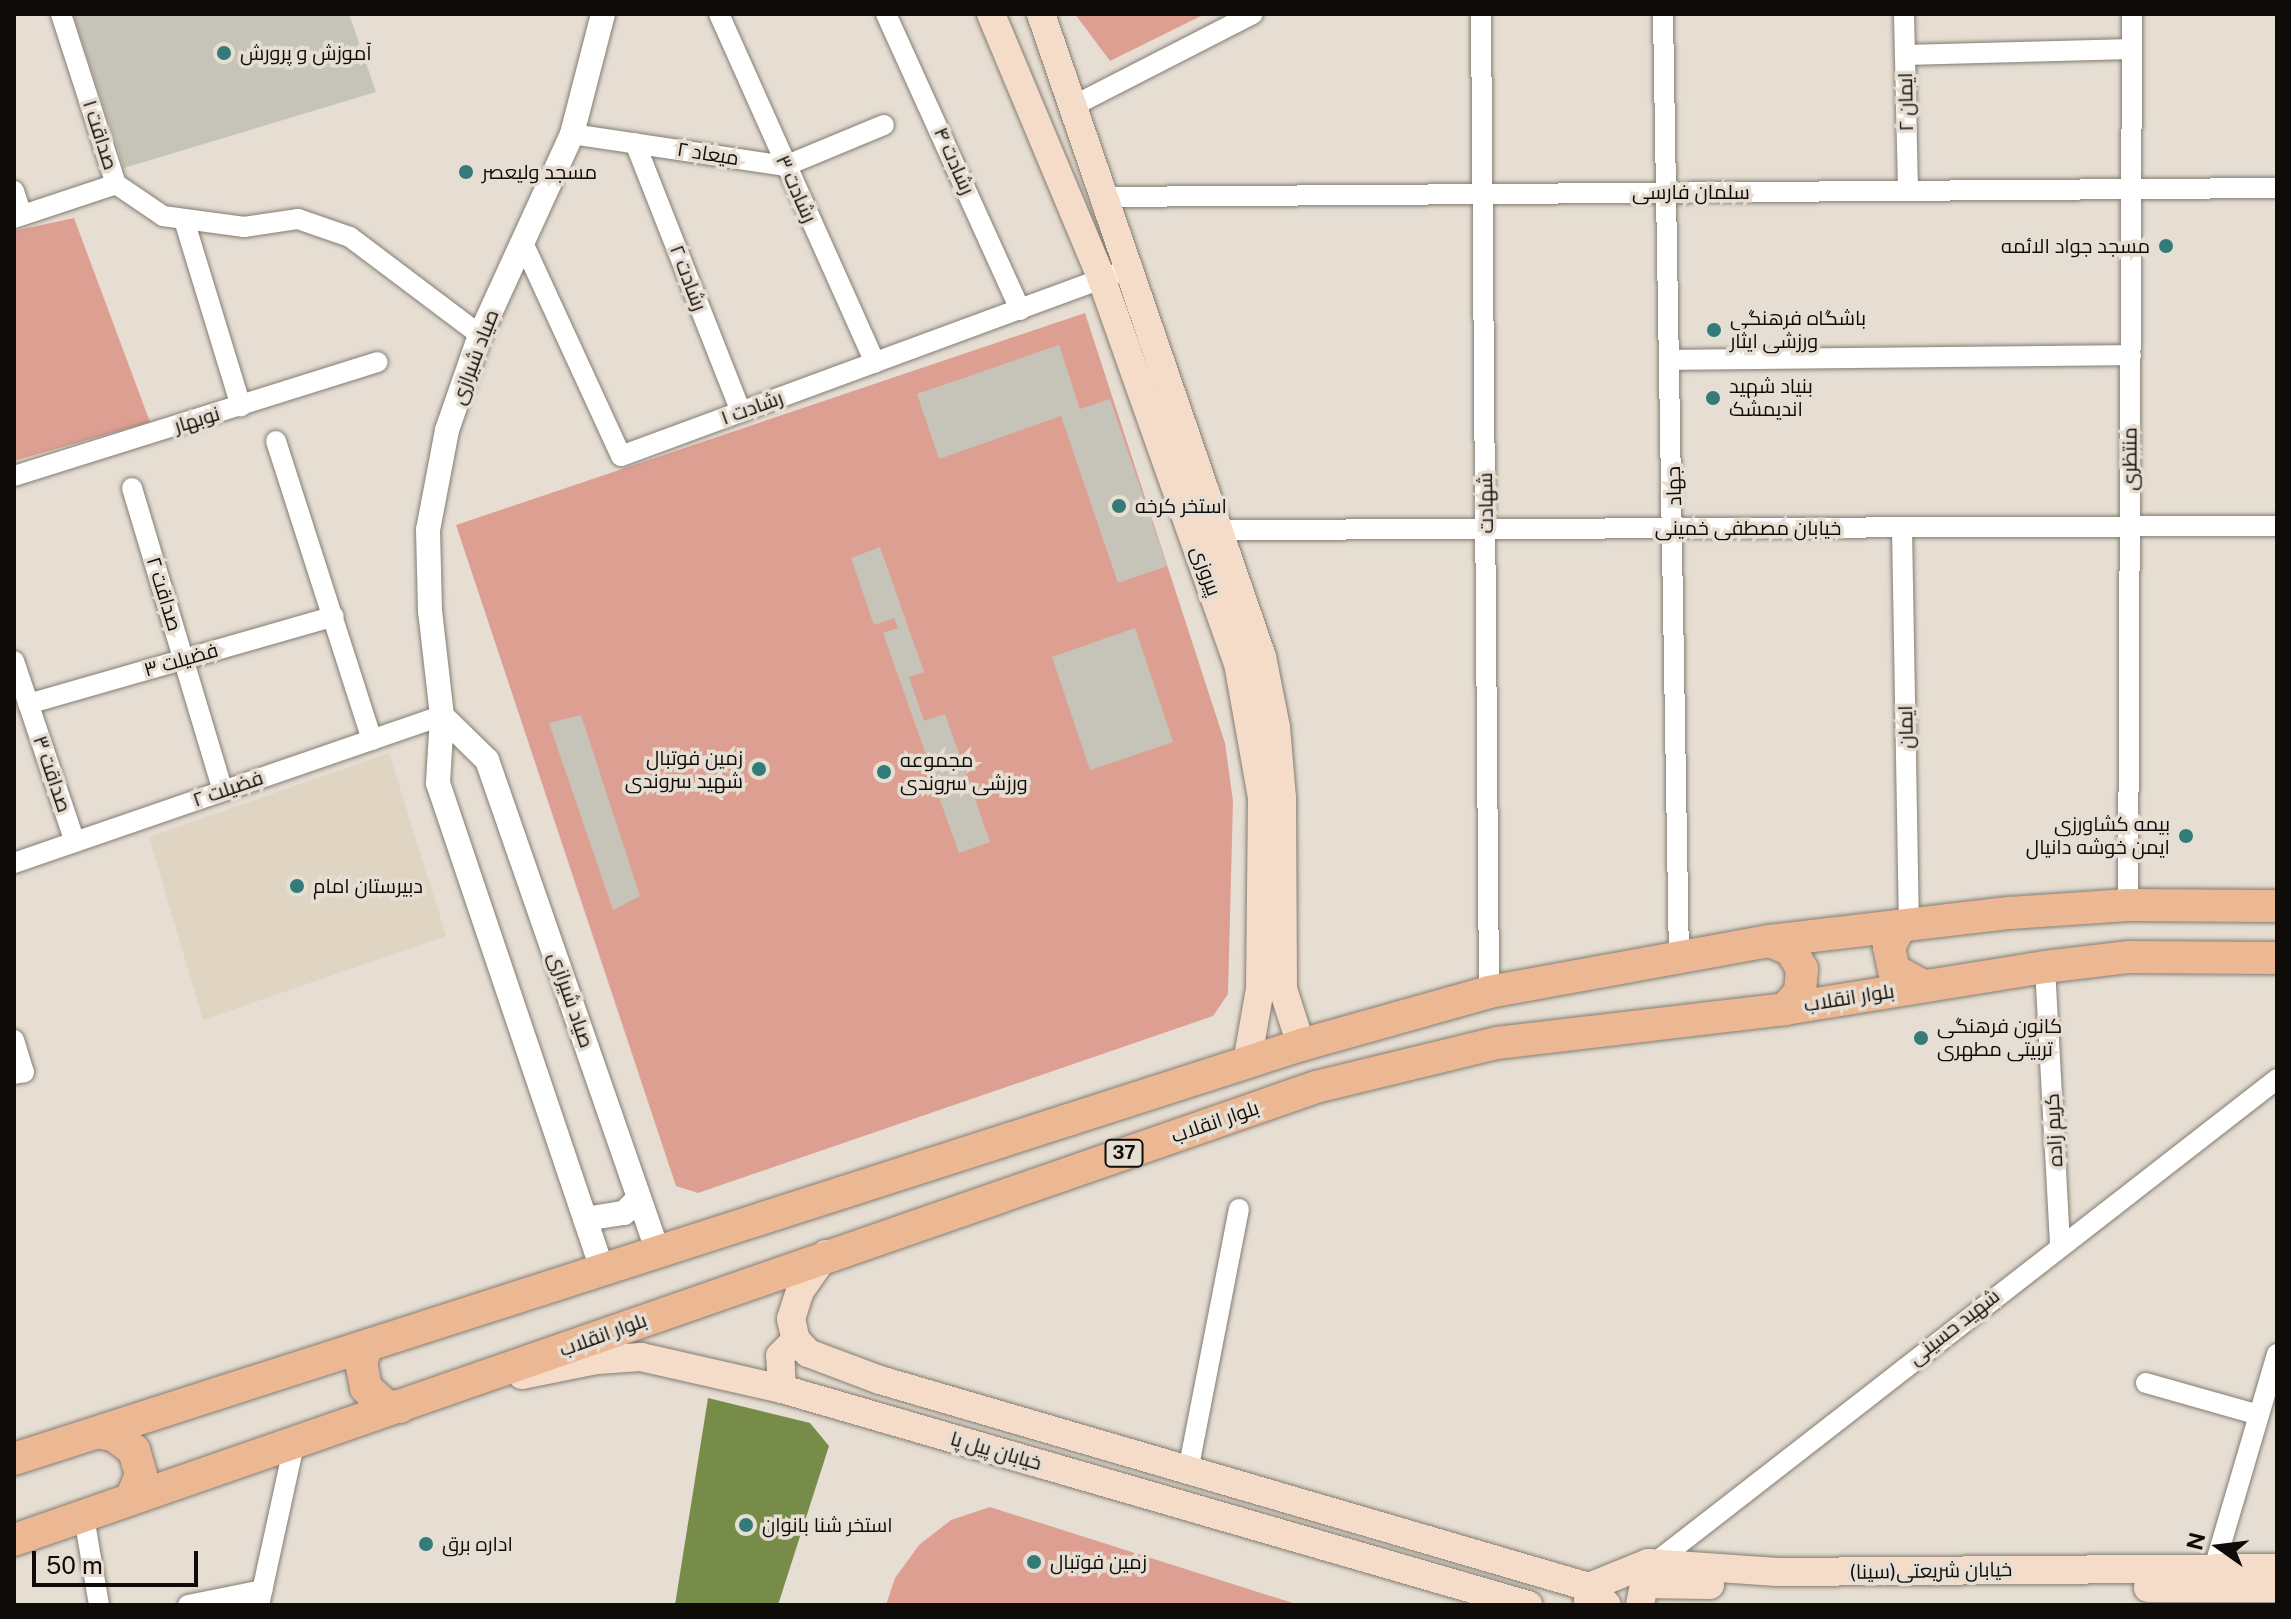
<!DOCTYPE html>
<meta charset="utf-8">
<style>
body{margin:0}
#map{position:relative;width:2291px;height:1619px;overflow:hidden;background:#e6ded3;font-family:"Public Sans",Cairo,sans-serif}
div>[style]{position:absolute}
.built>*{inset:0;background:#e0d4c2}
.green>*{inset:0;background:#dd9f92}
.water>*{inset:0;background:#778c49}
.building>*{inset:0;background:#c6c4b8}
.roads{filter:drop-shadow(0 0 2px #837c72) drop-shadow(0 0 2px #837c72)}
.minor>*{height:20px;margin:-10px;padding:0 10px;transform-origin:10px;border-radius:10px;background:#fff}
.tertiary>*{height:24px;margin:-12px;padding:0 12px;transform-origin:12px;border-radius:12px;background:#fff}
.secondary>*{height:28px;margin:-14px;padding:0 14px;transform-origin:14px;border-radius:14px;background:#f5dcc9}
.primary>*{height:32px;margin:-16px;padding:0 16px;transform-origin:16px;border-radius:16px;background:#ecb893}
.dots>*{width:22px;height:22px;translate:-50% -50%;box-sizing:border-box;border:4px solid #e6ded3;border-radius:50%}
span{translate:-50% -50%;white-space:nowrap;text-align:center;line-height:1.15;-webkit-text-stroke:7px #e6ded3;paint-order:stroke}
.shield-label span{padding:2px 6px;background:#e6ded3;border:2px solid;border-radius:6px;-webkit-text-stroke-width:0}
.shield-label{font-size:18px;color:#0e0b08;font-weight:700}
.poi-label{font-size:20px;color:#0e0b08}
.left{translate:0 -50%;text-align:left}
.right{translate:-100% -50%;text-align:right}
.street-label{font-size:20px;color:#0e0b08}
.frame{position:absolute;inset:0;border:16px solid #0e0b08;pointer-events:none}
.north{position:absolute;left:2179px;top:1507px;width:80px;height:80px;-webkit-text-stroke:6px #e6ded3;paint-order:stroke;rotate:284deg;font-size:22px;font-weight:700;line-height:32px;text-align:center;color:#0e0b08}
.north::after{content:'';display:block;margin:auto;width:28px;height:36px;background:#0e0b08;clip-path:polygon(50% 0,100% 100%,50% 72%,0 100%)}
.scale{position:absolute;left:32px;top:1551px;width:166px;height:36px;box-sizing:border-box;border:4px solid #0e0b08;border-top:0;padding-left:10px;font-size:24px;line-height:28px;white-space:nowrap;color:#0e0b08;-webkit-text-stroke:6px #e6ded3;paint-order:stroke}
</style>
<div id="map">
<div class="built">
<div style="clip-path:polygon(389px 753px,446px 936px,203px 1020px,149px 837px)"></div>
</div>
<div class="green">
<div style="clip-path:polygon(1075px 14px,1205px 14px,1110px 61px)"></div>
<div style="clip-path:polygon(74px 218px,150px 422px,14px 461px,14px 231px)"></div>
<div style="clip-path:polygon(1085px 313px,1225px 743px,1233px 801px,1228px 994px,1213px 1016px,698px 1193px,676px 1186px,456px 525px)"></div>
<div style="clip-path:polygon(990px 1507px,1299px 1605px,886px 1605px,895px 1578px,919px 1545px,951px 1520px)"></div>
</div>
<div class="water">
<div style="clip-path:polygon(708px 1398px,810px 1423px,829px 1446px,778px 1605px,675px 1605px)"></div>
</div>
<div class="building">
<div style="clip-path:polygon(73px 14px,349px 14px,376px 92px,124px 168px)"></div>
<div style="clip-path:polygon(1059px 345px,1080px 409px,1110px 399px,1167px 566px,1118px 583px,1061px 416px,939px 459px,917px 394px)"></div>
<div style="clip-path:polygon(880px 547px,924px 672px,909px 677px,924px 721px,945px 714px,990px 842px,959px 853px,939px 797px,954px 791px,950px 778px,936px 783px,883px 633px,898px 628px,894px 618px,874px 625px,851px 558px)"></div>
<div style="clip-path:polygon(1135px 628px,1173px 742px,1090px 770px,1052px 657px)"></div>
<div style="clip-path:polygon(581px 715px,640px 896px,613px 910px,549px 723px)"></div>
</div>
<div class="roads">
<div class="minor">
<div style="left:61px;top:14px;width:179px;rotate:72.1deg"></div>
<div style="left:116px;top:184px;width:57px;rotate:34.2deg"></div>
<div style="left:163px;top:216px;width:82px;rotate:7.7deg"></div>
<div style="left:244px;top:227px;width:55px;rotate:-8.4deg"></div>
<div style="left:298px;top:219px;width:55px;rotate:19.1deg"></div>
<div style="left:350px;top:237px;width:163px;rotate:37deg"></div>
<div style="left:719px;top:14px;width:382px;rotate:65.9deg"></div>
<div style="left:886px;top:14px;width:325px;rotate:65.6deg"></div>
<div style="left:1481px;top:14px;width:978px;rotate:89.53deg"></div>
<div style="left:1663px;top:14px;width:943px;rotate:89.03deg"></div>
<div style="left:1904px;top:14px;width:177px;rotate:88.7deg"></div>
<div style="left:1905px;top:55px;width:227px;rotate:-1.5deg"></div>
<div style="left:1073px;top:106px;width:202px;rotate:-27.1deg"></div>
<div style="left:572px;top:134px;width:215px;rotate:8.5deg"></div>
<div style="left:785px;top:166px;width:107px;rotate:-22.5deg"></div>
<div style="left:635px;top:143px;width:289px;rotate:68.5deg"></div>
<div style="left:14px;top:191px;width:25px;rotate:72deg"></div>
<div style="left:1104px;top:197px;width:1173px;rotate:-0.44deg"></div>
<div style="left:14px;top:218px;width:108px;rotate:-18.4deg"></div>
<div style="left:184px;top:220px;width:195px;rotate:73deg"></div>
<div style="left:524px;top:245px;width:232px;rotate:65.3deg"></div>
<div style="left:621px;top:456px;width:523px;rotate:-20.24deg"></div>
<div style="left:1670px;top:360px;width:461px;rotate:-0.6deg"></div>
<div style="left:276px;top:441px;width:314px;rotate:72.2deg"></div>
<div style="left:14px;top:476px;width:381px;rotate:-17.4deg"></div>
<div style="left:132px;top:488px;width:316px;rotate:73.3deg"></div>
<div style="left:1902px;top:528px;width:398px;rotate:89deg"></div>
<div style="left:1218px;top:530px;width:1059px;rotate:-0.22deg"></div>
<div style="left:14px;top:661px;width:191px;rotate:71.4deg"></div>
<div style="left:28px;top:704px;width:318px;rotate:-16deg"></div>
<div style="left:14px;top:863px;width:453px;rotate:-19deg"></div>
<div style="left:2128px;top:905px;width:891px;rotate:-89.74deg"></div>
<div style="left:2045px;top:967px;width:278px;rotate:86.9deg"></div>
<div style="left:14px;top:1040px;width:34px;rotate:73deg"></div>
<div style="left:24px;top:1072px;width:10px;rotate:169deg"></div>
<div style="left:2146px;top:1383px;width:117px;rotate:15.8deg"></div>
<div style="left:1188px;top:1471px;width:267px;rotate:-79deg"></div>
<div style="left:84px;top:1517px;width:89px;rotate:80.3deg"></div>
<div style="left:2214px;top:1568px;width:223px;rotate:-73.6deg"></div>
<div style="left:1647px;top:1569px;width:798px;rotate:-37.87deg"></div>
<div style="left:188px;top:1605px;width:76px;rotate:-11.3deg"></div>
<div style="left:259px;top:1605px;width:165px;rotate:-77.7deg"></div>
</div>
<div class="tertiary">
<div style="left:442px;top:716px;width:63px;rotate:44.4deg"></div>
<div style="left:487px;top:760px;width:524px;rotate:70.84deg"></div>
<div style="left:585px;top:1219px;width:39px;rotate:-9deg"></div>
<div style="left:624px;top:1213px;width:21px;rotate:-45deg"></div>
<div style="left:603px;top:1272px;width:516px;rotate:-108.65deg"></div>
<div style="left:438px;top:783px;width:67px;rotate:-86.6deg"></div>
<div style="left:442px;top:716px;width:106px;rotate:-96.5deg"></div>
<div style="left:430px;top:611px;width:81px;rotate:-91.4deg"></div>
<div style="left:428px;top:530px;width:102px;rotate:-79.2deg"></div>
<div style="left:447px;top:430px;width:101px;rotate:-70.8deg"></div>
<div style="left:480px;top:335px;width:221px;rotate:-65.4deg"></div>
<div style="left:572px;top:134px;width:124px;rotate:-75.5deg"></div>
</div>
<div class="secondary">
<div style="left:991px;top:14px;width:288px;rotate:67.3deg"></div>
<div style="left:1102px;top:280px;width:406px;rotate:70.5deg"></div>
<div style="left:1238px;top:663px;width:137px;rotate:79.9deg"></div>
<div style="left:1262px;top:798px;width:191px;rotate:90.6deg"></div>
<div style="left:1260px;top:989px;width:75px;rotate:100deg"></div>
<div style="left:1041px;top:14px;width:680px;rotate:71.03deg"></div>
<div style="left:1262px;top:657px;width:71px;rotate:78.7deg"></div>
<div style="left:1276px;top:727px;width:71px;rotate:85.2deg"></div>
<div style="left:1282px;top:798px;width:191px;rotate:89.7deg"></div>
<div style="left:1283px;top:989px;width:59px;rotate:72.2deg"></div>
<div style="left:826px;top:1254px;width:45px;rotate:125.1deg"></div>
<div style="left:800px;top:1291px;width:29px;rotate:108deg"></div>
<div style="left:791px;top:1319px;width:22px;rotate:77deg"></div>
<div style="left:796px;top:1340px;width:18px;rotate:47deg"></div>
<div style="left:808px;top:1353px;width:77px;rotate:20.6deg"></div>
<div style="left:880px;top:1380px;width:739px;rotate:16.28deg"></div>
<div style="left:1589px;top:1587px;width:25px;rotate:45deg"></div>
<div style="left:522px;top:1375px;width:76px;rotate:-11.3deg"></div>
<div style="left:597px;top:1360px;width:44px;rotate:-3.9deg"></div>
<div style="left:641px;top:1357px;width:145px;rotate:12.8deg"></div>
<div style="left:782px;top:1389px;width:777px;rotate:16.15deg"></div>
<div style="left:782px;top:1389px;width:33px;rotate:-93deg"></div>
<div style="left:780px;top:1356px;width:23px;rotate:-45deg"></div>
<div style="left:2148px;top:1588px;width:129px"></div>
<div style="left:1588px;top:1601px;width:14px;rotate:-86deg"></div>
<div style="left:1589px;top:1587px;width:64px;rotate:-22.1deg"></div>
<div style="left:1648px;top:1563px;width:129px;rotate:4deg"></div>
<div style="left:1777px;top:1572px;width:500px;rotate:-0.46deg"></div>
<div style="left:1640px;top:1605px;width:21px;rotate:-79deg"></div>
<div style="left:1644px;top:1584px;width:66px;rotate:0.9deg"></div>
</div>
<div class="primary">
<div style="left:1900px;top:927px;width:23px;rotate:119deg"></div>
<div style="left:1889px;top:947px;width:24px;rotate:78deg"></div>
<div style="left:1894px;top:970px;width:33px;rotate:29deg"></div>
<div style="left:1770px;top:941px;width:23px;rotate:23deg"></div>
<div style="left:1791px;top:950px;width:22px;rotate:60deg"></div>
<div style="left:1802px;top:969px;width:23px;rotate:95deg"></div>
<div style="left:1800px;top:992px;width:23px;rotate:131deg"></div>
<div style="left:366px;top:1349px;width:14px;rotate:111deg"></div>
<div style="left:361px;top:1362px;width:26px;rotate:79deg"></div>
<div style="left:366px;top:1388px;width:27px;rotate:42deg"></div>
<div style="left:386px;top:1406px;width:14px;rotate:4deg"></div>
<div style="left:100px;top:1433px;width:13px;rotate:9deg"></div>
<div style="left:113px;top:1435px;width:26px;rotate:36deg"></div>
<div style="left:134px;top:1450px;width:26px;rotate:74deg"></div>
<div style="left:141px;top:1475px;width:26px;rotate:113deg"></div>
<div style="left:14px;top:1459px;width:1352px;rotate:-17.83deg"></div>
<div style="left:1301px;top:1045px;width:195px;rotate:-15.7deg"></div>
<div style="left:1489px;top:992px;width:286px;rotate:-10.3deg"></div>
<div style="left:1770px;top:941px;width:242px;rotate:-6.7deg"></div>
<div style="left:2010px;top:913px;width:118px;rotate:-3.9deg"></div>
<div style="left:2128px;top:905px;width:149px;rotate:0.4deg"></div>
<div style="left:14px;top:1540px;width:1379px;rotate:-19.18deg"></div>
<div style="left:1316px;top:1087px;width:186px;rotate:-13.7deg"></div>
<div style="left:1497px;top:1043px;width:290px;rotate:-6.7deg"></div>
<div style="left:1785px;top:1009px;width:263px;rotate:-9.2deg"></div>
<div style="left:2045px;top:967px;width:85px;rotate:-6.8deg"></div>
<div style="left:2129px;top:957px;width:148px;rotate:0.4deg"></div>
</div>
</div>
<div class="dots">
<div style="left:224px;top:53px;background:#327b78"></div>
<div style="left:466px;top:172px;background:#327b78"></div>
<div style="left:2166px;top:246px;background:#327b78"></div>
<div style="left:1714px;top:330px;background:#327b78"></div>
<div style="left:1713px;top:398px;background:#327b78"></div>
<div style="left:1119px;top:506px;background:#327b78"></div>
<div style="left:759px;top:769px;background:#327b78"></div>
<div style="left:884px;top:772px;background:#327b78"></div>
<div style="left:2186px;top:836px;background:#327b78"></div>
<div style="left:297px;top:886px;background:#327b78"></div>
<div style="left:1921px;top:1038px;background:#327b78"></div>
<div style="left:746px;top:1525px;background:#327b78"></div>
<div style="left:426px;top:1544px;background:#327b78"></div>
<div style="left:1034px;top:1562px;background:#327b78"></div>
</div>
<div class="shield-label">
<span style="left:1124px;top:1153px">37</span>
</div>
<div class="poi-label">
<span class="left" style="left:240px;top:53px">آموزش و پرورش</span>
<span class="left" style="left:482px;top:172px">مسجد ولیعصر</span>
<span class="right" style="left:2150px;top:246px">مسجد جواد الائمه</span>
<span class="left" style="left:1730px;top:330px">باشگاه فرهنگی<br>ورزشی ایثار</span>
<span class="left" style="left:1729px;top:398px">بنیاد شهید<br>اندیمشک</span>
<span class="left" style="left:1135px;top:506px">استخر کرخه</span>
<span class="right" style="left:743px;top:770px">زمین فوتبال<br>شهید سروندی</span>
<span class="left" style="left:900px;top:772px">مجموعه<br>ورزشی سروندی</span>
<span class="right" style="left:2170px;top:836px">بیمه کشاورزی<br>ایمن خوشه دانیال</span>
<span class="left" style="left:313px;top:886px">دبیرستان امام</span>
<span class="left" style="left:1937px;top:1038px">کانون فرهنگی<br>تربیتی مطهری</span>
<span class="left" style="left:762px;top:1525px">استخر شنا بانوان</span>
<span class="left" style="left:442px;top:1544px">اداره برق</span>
<span class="left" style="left:1050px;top:1562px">زمین فوتبال</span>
</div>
<div class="street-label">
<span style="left:1906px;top:102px;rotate:-91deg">ایمان ۲</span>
<span style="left:100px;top:135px;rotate:72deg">صداقت ۱</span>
<span style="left:708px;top:154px;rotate:9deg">میعاد ۲</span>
<span style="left:954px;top:161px;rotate:66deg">رشادت ۴</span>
<span style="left:796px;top:189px;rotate:66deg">رشادت ۳</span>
<span style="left:1691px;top:192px">سلمان فارسی</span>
<span style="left:688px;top:278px;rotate:69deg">رشادت ۲</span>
<span style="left:475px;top:357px;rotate:-69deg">صیاد شیرازی</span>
<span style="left:752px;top:408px;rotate:-20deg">رشادت ۱</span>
<span style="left:197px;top:420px;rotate:-17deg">نوبهار</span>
<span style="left:2130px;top:459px;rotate:-90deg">منتظری</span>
<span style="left:1674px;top:486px;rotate:-92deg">جهاد</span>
<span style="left:1486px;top:503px;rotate:-91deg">شهادت</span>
<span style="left:1748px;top:528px">خیابان مصطفی خمینی</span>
<span style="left:1206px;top:571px;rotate:70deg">پیروزی</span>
<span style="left:164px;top:594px;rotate:73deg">صداقت ۲</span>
<span style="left:181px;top:660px;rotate:-16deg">فضیلت ۳</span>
<span style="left:1906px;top:727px;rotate:-91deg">ایمان</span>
<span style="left:52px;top:774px;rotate:71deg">صداقت ۳</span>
<span style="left:228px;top:789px;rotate:-19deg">فضیلت ۲</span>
<span style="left:1849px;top:998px;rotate:-9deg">بلوار انقلاب</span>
<span style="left:571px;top:1000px;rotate:71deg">صیاد شیرازی</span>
<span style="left:1215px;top:1122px;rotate:-19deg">بلوار انقلاب</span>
<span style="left:2054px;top:1130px;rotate:-93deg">کریم زاده</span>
<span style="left:1954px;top:1327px;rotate:-38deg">شهید حسینی</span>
<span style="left:603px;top:1335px;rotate:-20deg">بلوار انقلاب</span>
<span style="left:996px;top:1451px;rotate:16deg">خیابان پیل پا</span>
<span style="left:1931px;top:1571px;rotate:-1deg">خیابان شریعتی(سینا)</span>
</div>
<div class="frame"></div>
<div class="north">N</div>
<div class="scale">50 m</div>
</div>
